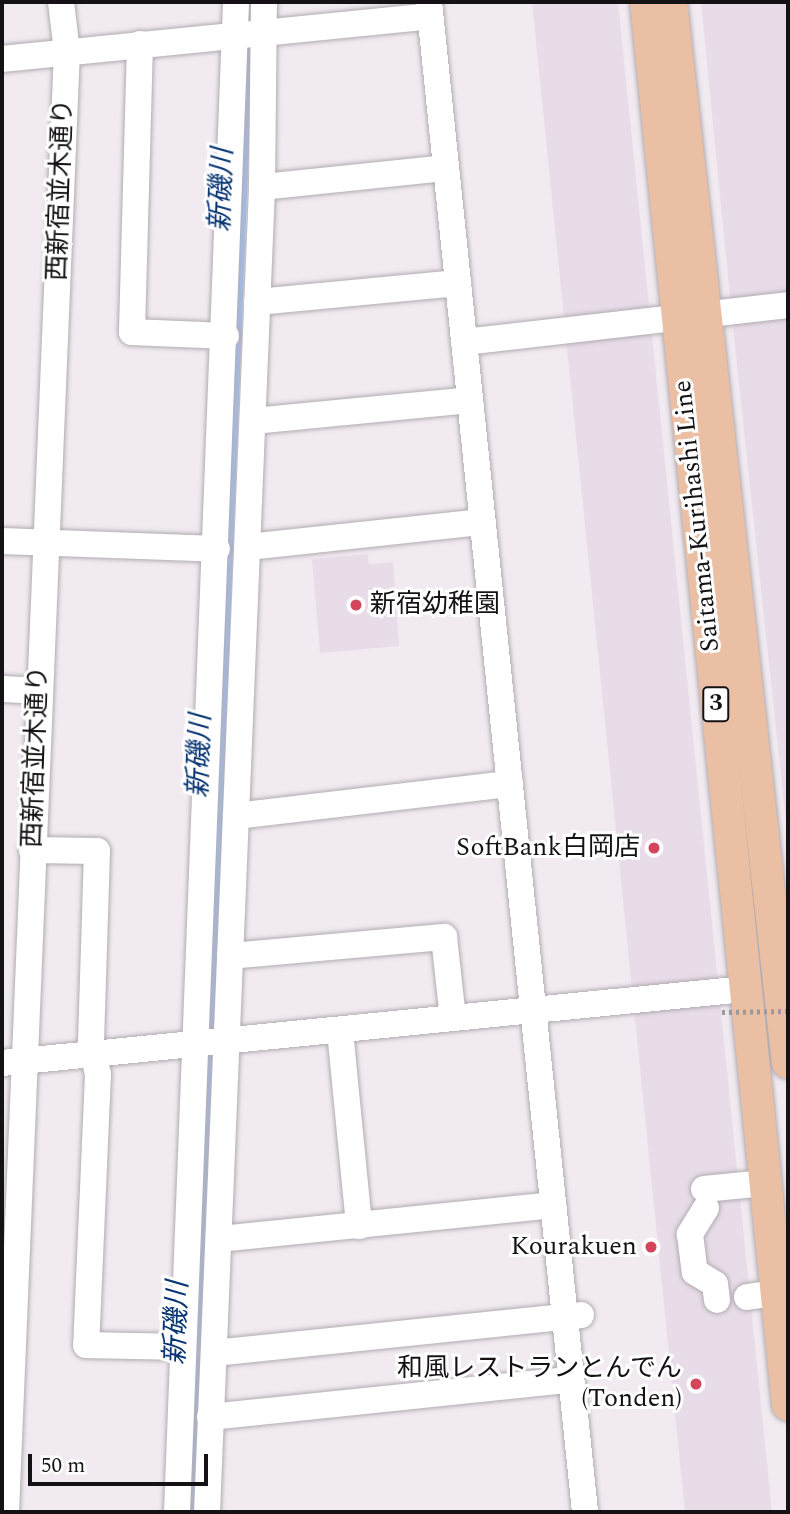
<!DOCTYPE html>
<meta charset="utf-8">
<style>
body{margin:0}
#map{position:relative;width:790px;height:1514px;overflow:hidden;background:#f1ebf1;font-family:Spectral,"Noto Sans JP",serif}
div>[style]{position:absolute}
.built>*{inset:0;background:#e8dce8}
.stream>*{height:7px;margin:-3.5px;padding:0 3.5px;transform-origin:3.5px;border-radius:3.5px;background:#9cc2fd}
.roads{filter:drop-shadow(0 0 2px #b1acb1) drop-shadow(0 0 2px #b1acb1)}
.minor>*{height:26px;margin:-13px;padding:0 13px;transform-origin:13px;border-radius:13px;background:#fff}
.major>*{height:32px;margin:-16px;padding:0 16px;transform-origin:16px;border-radius:16px;background:#ebbfa3}
.path-bridge>*{height:4.5px;margin-top:-2.25px;transform-origin:0;background:repeating-linear-gradient(90deg,#9c989c 0 3.5px,transparent 0 7px)}
.dots>*{width:19px;height:19px;translate:-50% -50%;box-sizing:border-box;border:4px solid #fff;border-radius:50%}
span{translate:-50% -50%;white-space:nowrap;text-align:center;line-height:1.15;-webkit-text-stroke:6px #fff;paint-order:stroke}
.shield-label span{padding:2px 5px;background:#fff;border:2px solid;border-radius:5px;-webkit-text-stroke-width:0}
.shield-label{font-size:24px;color:#141214;font-weight:700}
.street-label{font-size:26px;color:#141214}
.poi-label{font-size:26px;color:#141214}
.left{translate:0 -50%;text-align:left}
.right{translate:-100% -50%;text-align:right}
.water-label{font-size:28px;color:#083573;font-style:italic}
.frame{position:absolute;inset:0;border:4px solid #141214;pointer-events:none}
.scale{position:absolute;left:28px;top:1454px;width:180px;height:32px;box-sizing:border-box;border:4px solid #141214;border-top:0;padding-left:9px;font-size:21px;line-height:24px;white-space:nowrap;color:#141214;-webkit-text-stroke:5px #fff;paint-order:stroke}
</style>
<div id="map">
<div class="built">
<div style="clip-path:polygon(532px 2px,618px 2px,772px 1512px,685px 1512px)"></div>
<div style="clip-path:polygon(701px 2px,788px 2px,788px 841px,733px 328px)"></div>
<div style="clip-path:polygon(368px 554px,369px 564px,393px 562px,399px 646px,320px 653px,312px 559px)"></div>
</div>
<div class="stream">
<div style="left:210px;top:1036px;width:996px;rotate:-87.76deg"></div>
<div style="left:191px;top:1512px;width:464px;rotate:-87.8deg"></div>
</div>
<div class="roads">
<div class="minor">
<div style="left:429px;top:2px;width:1518px;rotate:84.1deg"></div>
<div style="left:140px;top:44px;width:288px;rotate:91.6deg"></div>
<div style="left:132px;top:332px;width:94px;rotate:2.4deg"></div>
<div style="left:2px;top:59px;width:430px;rotate:-5.7deg"></div>
<div style="left:262px;top:187px;width:185px;rotate:-5.9deg"></div>
<div style="left:257px;top:302px;width:202px;rotate:-5.4deg"></div>
<div style="left:464px;top:342px;width:326px;rotate:-6.5deg"></div>
<div style="left:253px;top:421px;width:218px;rotate:-5.5deg"></div>
<div style="left:2px;top:541px;width:215px;rotate:2.1deg"></div>
<div style="left:248px;top:547px;width:236px;rotate:-6.1deg"></div>
<div style="left:2px;top:689px;width:36px;rotate:3deg"></div>
<div style="left:236px;top:816px;width:276px;rotate:-6.7deg"></div>
<div style="left:32px;top:850px;width:65px;rotate:0.9deg"></div>
<div style="left:97px;top:851px;width:191px;rotate:91.8deg"></div>
<div style="left:91px;top:1042px;width:33px;rotate:78deg"></div>
<div style="left:98px;top:1074px;width:271px;rotate:92.5deg"></div>
<div style="left:86px;top:1345px;width:97px;rotate:1.2deg"></div>
<div style="left:230px;top:956px;width:215px;rotate:-5.1deg"></div>
<div style="left:444px;top:937px;width:81px;rotate:83.7deg"></div>
<div style="left:340px;top:1031px;width:196px;rotate:84.4deg"></div>
<div style="left:2px;top:1063px;width:747px;rotate:-5.69deg"></div>
<div style="left:704px;top:1189px;width:61px;rotate:-5.6deg"></div>
<div style="left:706px;top:1208px;width:31px;rotate:122deg"></div>
<div style="left:690px;top:1234px;width:38px;rotate:83deg"></div>
<div style="left:695px;top:1272px;width:23px;rotate:31deg"></div>
<div style="left:715px;top:1284px;width:16px;rotate:83deg"></div>
<div style="left:219px;top:1239px;width:336px;rotate:-5.8deg"></div>
<div style="left:747px;top:1297px;width:29px;rotate:-8deg"></div>
<div style="left:214px;top:1353px;width:369px;rotate:-5.9deg"></div>
<div style="left:210px;top:1417px;width:363px;rotate:-5.9deg"></div>
<div style="left:6px;top:1512px;width:1461px;rotate:-87.61deg"></div>
<div style="left:67px;top:52px;width:50px;rotate:-96.8deg"></div>
<div style="left:177px;top:1512px;width:1511px;rotate:-87.76deg"></div>
<div style="left:207px;top:1512px;width:1326px;rotate:-87.62deg"></div>
<div style="left:262px;top:187px;width:185px;rotate:-89.4deg"></div>
</div>
<div class="major">
<div style="left:646px;top:2px;width:1410px;rotate:84.22deg"></div>
<div style="left:671px;top:2px;width:1067px;rotate:83.71deg"></div>
</div>
</div>
<div class="path-bridge">
<div style="left:722px;top:1012px;width:66px;rotate:-0.9deg"></div>
</div>
<div class="dots">
<div style="left:356px;top:605px;background:#d4445a"></div>
<div style="left:654px;top:848px;background:#d4445a"></div>
<div style="left:651px;top:1247px;background:#d4445a"></div>
<div style="left:696px;top:1384px;background:#d4445a"></div>
</div>
<div class="shield-label">
<span style="left:716px;top:704px">3</span>
</div>
<div class="street-label">
<span style="left:61px;top:190px;rotate:-88deg">西新宿並木通り</span>
<span style="left:697px;top:516px;rotate:-96deg">Saitama-Kurihashi Line</span>
<span style="left:36px;top:757px;rotate:-88deg">西新宿並木通り</span>
</div>
<div class="poi-label">
<span class="left" style="left:370px;top:605px">新宿幼稚園</span>
<span class="right" style="left:640px;top:848px">SoftBank白岡店</span>
<span class="right" style="left:637px;top:1247px">Kourakuen</span>
<span class="right" style="left:682px;top:1384px">和風レストランとんでん<br>(Tonden)</span>
</div>
<div class="water-label">
<span style="left:222px;top:190px;rotate:-88deg">新磯川</span>
<span style="left:200px;top:756px;rotate:-88deg">新磯川</span>
<span style="left:177px;top:1323px;rotate:-88deg">新磯川</span>
</div>
<div class="frame"></div>
<div class="scale">50 m</div>
</div>
